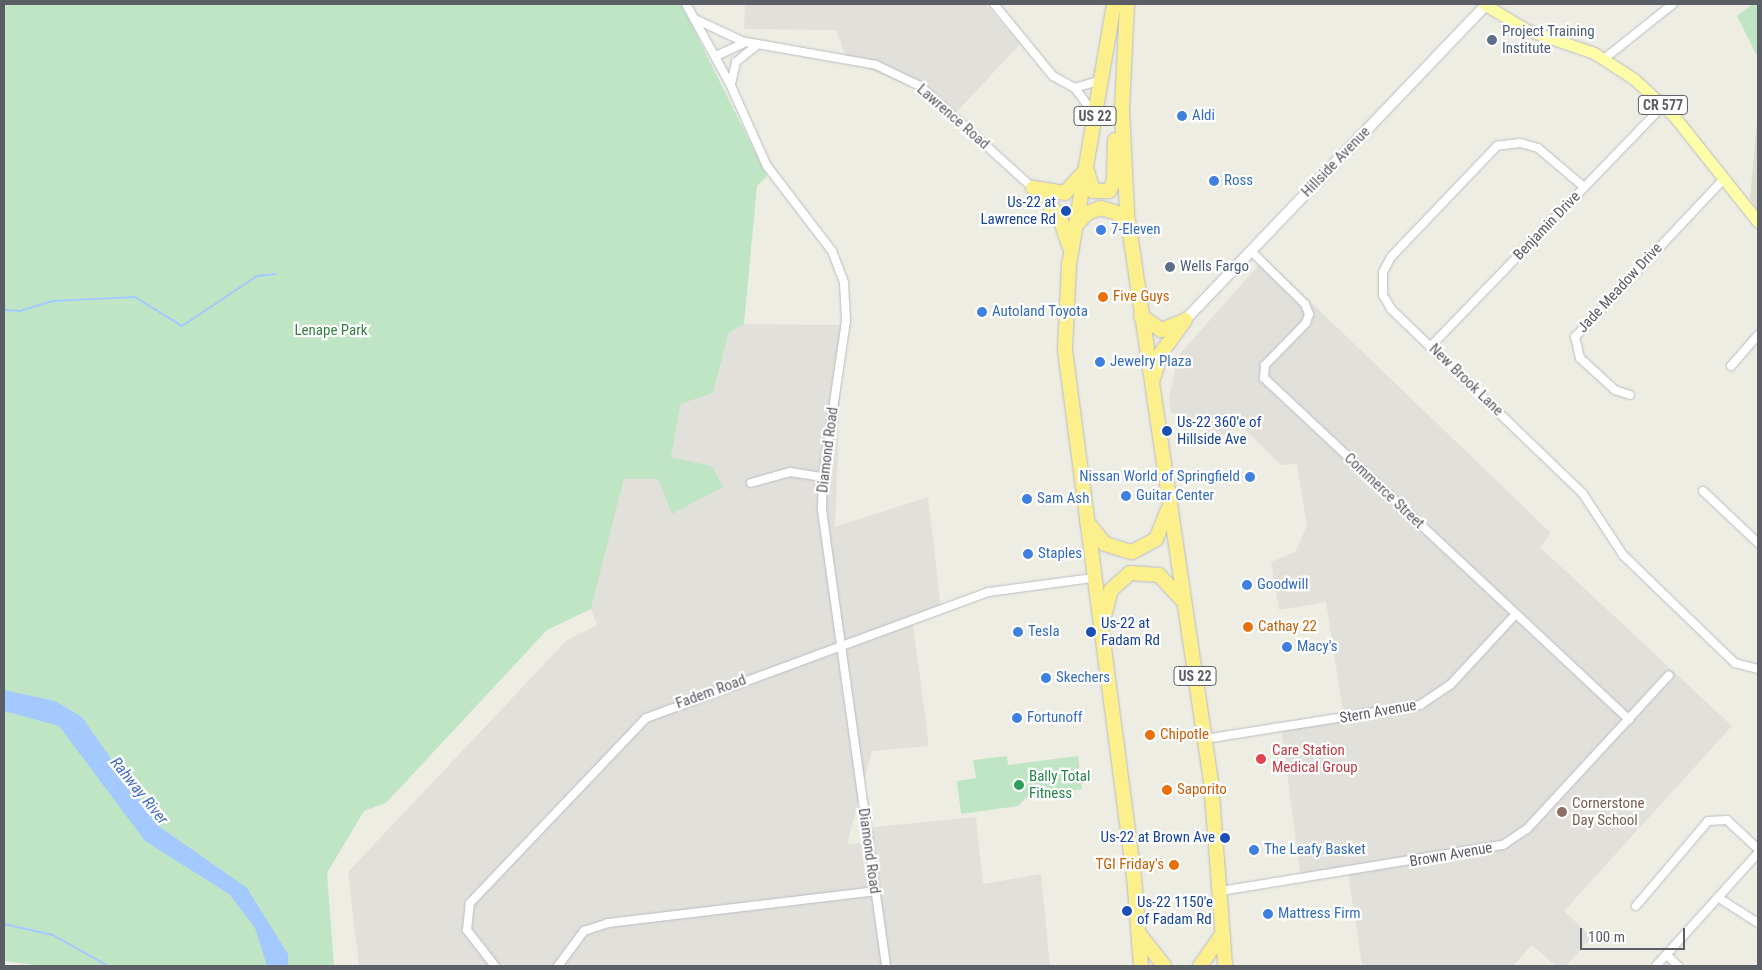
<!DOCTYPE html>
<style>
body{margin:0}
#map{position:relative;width:1762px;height:970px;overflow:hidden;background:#eeede3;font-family:"Roboto Condensed",sans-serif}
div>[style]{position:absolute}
.industrial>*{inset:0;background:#e2e0db}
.education>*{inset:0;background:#dedcd1}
.green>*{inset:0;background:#c0e5c5}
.water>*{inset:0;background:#a3c9fe}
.stream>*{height:2px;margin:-1px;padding:0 1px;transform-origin:1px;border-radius:1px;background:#a3c9fe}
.roads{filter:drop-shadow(0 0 1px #bbbcc2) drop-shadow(0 0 1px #bbbcc2)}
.street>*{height:8px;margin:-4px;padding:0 4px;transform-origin:4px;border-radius:4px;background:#fff}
.secondary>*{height:10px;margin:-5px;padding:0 5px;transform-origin:5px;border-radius:5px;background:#fff}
.primary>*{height:11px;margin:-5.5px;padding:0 5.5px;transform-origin:5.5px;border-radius:5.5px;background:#fefda8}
.highway>*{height:14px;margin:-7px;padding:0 7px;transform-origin:7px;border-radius:7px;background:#fcf08c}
.dots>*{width:14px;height:14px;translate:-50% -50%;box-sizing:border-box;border:2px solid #fff;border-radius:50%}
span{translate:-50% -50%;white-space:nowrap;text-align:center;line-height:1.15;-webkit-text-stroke:4.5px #fff;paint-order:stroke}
.shield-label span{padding:1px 4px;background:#fff;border:1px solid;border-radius:4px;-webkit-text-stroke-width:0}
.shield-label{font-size:14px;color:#5b5e64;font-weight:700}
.service-label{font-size:15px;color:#4e5e75}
.left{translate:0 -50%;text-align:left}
.shop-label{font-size:15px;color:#366cbe}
.right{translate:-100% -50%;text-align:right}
.street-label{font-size:15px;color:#5b5e64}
.transit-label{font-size:15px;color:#164399}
.food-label{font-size:15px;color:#c56008}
.park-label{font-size:15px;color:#348243}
.health-label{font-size:15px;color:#be3a42}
.leisure-label{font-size:15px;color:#27864d}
.education-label{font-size:15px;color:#785e54}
.water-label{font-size:16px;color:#4570c2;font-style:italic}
.frame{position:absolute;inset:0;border:5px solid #5b5e64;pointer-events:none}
.scale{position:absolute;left:1580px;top:928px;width:105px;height:22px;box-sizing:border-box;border:2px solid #5b5e64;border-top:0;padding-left:6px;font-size:15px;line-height:18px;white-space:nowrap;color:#5b5e64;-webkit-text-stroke:4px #fff;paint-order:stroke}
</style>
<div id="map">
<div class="industrial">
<div style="clip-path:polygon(745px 4px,985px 4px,1020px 44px,951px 118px,922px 91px,848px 61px,836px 30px,744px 29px)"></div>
<div style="clip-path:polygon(1265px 258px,1551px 533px,1540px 547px,1732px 726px,1564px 911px,1592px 937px,1566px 966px,1556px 966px,1532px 945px,1513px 966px,1362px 966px,1348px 872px,1301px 879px,1281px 727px,1344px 718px,1326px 602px,1279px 610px,1271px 562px,1295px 552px,1307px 526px,1297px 464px,1281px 465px,1241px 425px,1220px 437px,1171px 412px,1169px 398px,1178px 356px)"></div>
<div style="clip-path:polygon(744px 324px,843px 325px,835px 527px,928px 497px,941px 608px,912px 617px,929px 746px,872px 751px,847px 844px,866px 843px,864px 828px,976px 817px,983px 884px,1041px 874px,1050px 966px,359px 966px,348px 872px,567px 640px,597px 625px,591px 609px,624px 478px,658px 479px,712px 466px,671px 457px,681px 404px,713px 393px,729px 333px)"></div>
</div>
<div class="education">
<div style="clip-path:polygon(1758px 110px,1758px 210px,1750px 199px)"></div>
</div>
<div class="green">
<div style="clip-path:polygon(4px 4px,681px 4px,767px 176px,757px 186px,744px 324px,729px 333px,713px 393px,681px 404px,671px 457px,712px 466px,723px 487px,672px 514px,658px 479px,624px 479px,591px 609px,547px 630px,386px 803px,364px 811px,327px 873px,334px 966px,42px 966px,4px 961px)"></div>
<div style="clip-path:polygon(1753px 4px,1758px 4px,1758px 58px,1737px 16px)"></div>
<div style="clip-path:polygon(1007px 756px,1008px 765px,1078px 756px,1082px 789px,1027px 797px,1018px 806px,961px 814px,957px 781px,976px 778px,973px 760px)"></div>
</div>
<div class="water">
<div style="clip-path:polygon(4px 690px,55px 701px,82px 717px,157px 825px,247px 888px,288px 954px,288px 966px,267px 966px,255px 928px,229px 894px,145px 841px,59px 726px,4px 711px)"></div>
</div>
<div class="stream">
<div style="left:4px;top:310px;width:16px;rotate:4deg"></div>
<div style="left:20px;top:311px;width:34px;rotate:-17deg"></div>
<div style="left:52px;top:301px;width:83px;rotate:-2.8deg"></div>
<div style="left:135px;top:297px;width:55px;rotate:31.7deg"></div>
<div style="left:182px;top:326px;width:90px;rotate:-33.7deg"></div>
<div style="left:257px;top:276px;width:19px;rotate:-6deg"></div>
<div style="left:4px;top:924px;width:50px;rotate:12.7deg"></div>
<div style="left:53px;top:935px;width:63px;rotate:29.4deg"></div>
</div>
<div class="roads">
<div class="street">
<div style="left:686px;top:4px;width:94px;rotate:61.2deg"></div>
<div style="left:731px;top:86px;width:88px;rotate:65.8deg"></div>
<div style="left:767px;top:166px;width:107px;rotate:52.6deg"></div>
<div style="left:832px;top:251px;width:34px;rotate:69deg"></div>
<div style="left:844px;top:283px;width:38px;rotate:87deg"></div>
<div style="left:846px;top:321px;width:158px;rotate:98.4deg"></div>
<div style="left:823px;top:477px;width:33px;rotate:92deg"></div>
<div style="left:822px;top:510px;width:460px;rotate:82deg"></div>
<div style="left:994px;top:4px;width:93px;rotate:50.7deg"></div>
<div style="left:1053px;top:76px;width:25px;rotate:29deg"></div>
<div style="left:1075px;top:88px;width:32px;rotate:54deg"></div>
<div style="left:695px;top:19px;width:54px;rotate:25.1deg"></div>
<div style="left:716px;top:56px;width:33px;rotate:-25deg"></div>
<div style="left:746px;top:42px;width:132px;rotate:10deg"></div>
<div style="left:876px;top:65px;width:49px;rotate:25.5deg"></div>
<div style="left:920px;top:86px;width:152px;rotate:42.1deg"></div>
<div style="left:1604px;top:59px;width:88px;rotate:-38.6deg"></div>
<div style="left:731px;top:84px;width:23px;rotate:-77deg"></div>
<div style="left:736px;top:62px;width:28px;rotate:-39deg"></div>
<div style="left:1075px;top:88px;width:27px;rotate:-17deg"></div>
<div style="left:1584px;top:187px;width:60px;rotate:-139.7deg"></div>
<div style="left:1538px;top:148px;width:19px;rotate:-164deg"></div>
<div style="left:1520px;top:143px;width:23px;rotate:173deg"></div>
<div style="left:1497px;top:146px;width:153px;rotate:133.7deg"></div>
<div style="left:1391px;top:257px;width:17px;rotate:118deg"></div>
<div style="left:1383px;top:272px;width:23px;rotate:90deg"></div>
<div style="left:1383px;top:295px;width:16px;rotate:60deg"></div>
<div style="left:1391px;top:309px;width:267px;rotate:43.9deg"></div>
<div style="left:1583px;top:494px;width:73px;rotate:56.7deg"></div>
<div style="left:1623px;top:555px;width:156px;rotate:44deg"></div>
<div style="left:1735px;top:663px;width:24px;rotate:15deg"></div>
<div style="left:1251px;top:251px;width:76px;rotate:44.5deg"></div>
<div style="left:1305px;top:304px;width:11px;rotate:68deg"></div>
<div style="left:1309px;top:314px;width:9px;rotate:108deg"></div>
<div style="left:1306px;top:323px;width:59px;rotate:134.3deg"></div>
<div style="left:1265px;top:365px;width:13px;rotate:94deg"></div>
<div style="left:1264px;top:378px;width:500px;rotate:43.1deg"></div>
<div style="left:1431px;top:346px;width:335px;rotate:-46deg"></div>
<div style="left:1731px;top:366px;width:41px;rotate:-48.9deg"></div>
<div style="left:1630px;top:395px;width:16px;rotate:-162deg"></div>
<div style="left:1615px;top:390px;width:47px;rotate:-137.6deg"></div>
<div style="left:1580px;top:358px;width:22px;rotate:-103deg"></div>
<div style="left:1575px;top:337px;width:217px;rotate:-46.7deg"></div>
<div style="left:751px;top:483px;width:41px;rotate:-15.8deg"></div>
<div style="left:790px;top:472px;width:33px;rotate:9deg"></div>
<div style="left:1703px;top:491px;width:76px;rotate:43.4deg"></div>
<div style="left:1205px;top:739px;width:218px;rotate:-9deg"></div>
<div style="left:1420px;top:705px;width:37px;rotate:-34deg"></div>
<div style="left:1451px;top:684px;width:94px;rotate:-47.2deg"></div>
<div style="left:1221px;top:891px;width:286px;rotate:-9.3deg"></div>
<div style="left:1503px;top:845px;width:29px;rotate:-34deg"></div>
<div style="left:1527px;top:829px;width:209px;rotate:-47.3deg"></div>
<div style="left:1719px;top:898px;width:46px;rotate:32.7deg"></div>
<div style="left:1636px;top:906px;width:111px;rotate:-49.7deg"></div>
<div style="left:1708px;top:821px;width:19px;rotate:-3deg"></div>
<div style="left:1727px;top:820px;width:42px;rotate:43.1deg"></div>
<div style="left:1667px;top:955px;width:16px;rotate:45deg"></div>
<div style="left:495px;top:966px;width:46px;rotate:-127.9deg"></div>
<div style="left:467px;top:930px;width:27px;rotate:-84deg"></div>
<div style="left:470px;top:903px;width:255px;rotate:-46.4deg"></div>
<div style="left:646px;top:718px;width:365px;rotate:-20.2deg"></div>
<div style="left:989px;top:592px;width:105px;rotate:-7.7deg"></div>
<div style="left:558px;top:966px;width:44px;rotate:-53.4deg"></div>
<div style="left:584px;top:931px;width:25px;rotate:-18deg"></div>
<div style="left:608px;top:923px;width:269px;rotate:-6.8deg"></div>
<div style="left:1656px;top:966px;width:152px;rotate:-47.9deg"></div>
</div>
<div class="secondary">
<div style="left:1185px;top:320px;width:437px;rotate:-46.3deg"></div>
</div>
<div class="primary">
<div style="left:1484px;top:4px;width:50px;rotate:31.2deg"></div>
<div style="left:1527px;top:30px;width:71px;rotate:18.9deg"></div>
<div style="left:1594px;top:53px;width:48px;rotate:33deg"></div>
<div style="left:1634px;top:79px;width:53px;rotate:42.7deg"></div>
<div style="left:1673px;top:115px;width:137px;rotate:51.5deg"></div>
</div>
<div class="highway">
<div style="left:1114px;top:4px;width:264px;rotate:99.8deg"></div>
<div style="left:1069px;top:264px;width:86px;rotate:92.7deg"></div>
<div style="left:1065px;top:350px;width:531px;rotate:82.54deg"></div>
<div style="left:1134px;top:877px;width:89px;rotate:85.5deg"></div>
<div style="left:1127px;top:4px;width:105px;rotate:92.7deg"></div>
<div style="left:1122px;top:109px;width:104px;rotate:87.2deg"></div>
<div style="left:1127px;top:213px;width:575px;rotate:81.6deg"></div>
<div style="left:1211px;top:782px;width:185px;rotate:85.6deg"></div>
<div style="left:1087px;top:171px;width:21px;rotate:73deg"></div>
<div style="left:1093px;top:191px;width:16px"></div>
<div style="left:1109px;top:191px;width:11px;rotate:-63deg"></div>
<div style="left:1114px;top:181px;width:41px;rotate:-88.6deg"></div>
<div style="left:1033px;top:188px;width:37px;rotate:46deg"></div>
<div style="left:1059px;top:215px;width:32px;rotate:72deg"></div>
<div style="left:1034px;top:188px;width:31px;rotate:9deg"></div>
<div style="left:1065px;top:193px;width:25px;rotate:-48deg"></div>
<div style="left:1074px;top:227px;width:19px;rotate:-47deg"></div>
<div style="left:1087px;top:213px;width:15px;rotate:-20deg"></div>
<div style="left:1101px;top:208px;width:17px;rotate:17deg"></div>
<div style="left:1117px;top:213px;width:20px;rotate:53deg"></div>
<div style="left:1141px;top:316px;width:24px;rotate:35deg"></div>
<div style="left:1161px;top:330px;width:22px;rotate:-21deg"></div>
<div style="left:1153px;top:379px;width:27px;rotate:-73deg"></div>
<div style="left:1161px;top:353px;width:41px;rotate:-54deg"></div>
<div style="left:1087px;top:522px;width:28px;rotate:51deg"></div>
<div style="left:1105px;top:544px;width:28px;rotate:17deg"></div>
<div style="left:1132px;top:552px;width:27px;rotate:-28deg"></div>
<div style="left:1156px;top:539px;width:31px;rotate:-68deg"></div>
<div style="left:1103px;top:620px;width:31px;rotate:-75deg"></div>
<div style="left:1111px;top:590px;width:25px;rotate:-42deg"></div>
<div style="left:1130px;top:573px;width:29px;rotate:4deg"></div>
<div style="left:1159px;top:575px;width:34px;rotate:47deg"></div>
<div style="left:1140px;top:935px;width:39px;rotate:52deg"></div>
<div style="left:1200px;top:966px;width:38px;rotate:-55deg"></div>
</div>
</div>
<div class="dots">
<div style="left:1492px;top:40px;background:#5c6f8a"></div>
<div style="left:1182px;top:116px;background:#3f7fe0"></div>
<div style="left:1214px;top:181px;background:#3f7fe0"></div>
<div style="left:1066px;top:211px;background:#1a4fb4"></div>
<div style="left:1101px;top:230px;background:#3f7fe0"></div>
<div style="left:1170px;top:267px;background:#5c6f8a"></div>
<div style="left:1103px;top:297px;background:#e8710a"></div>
<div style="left:982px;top:312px;background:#3f7fe0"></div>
<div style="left:1100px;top:362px;background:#3f7fe0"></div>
<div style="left:1167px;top:431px;background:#1a4fb4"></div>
<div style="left:1250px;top:477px;background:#3f7fe0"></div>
<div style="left:1126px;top:496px;background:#3f7fe0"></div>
<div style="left:1027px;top:499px;background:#3f7fe0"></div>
<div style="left:1028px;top:554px;background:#3f7fe0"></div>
<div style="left:1247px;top:585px;background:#3f7fe0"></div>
<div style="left:1248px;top:627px;background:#e8710a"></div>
<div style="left:1018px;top:632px;background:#3f7fe0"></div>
<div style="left:1091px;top:632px;background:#1a4fb4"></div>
<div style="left:1287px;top:647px;background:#3f7fe0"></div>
<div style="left:1046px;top:678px;background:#3f7fe0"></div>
<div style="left:1017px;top:718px;background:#3f7fe0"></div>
<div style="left:1150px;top:735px;background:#e8710a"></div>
<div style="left:1261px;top:759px;background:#e0444e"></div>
<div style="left:1019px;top:785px;background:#2e9e5b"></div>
<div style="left:1167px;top:790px;background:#e8710a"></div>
<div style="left:1562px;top:812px;background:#8d6e63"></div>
<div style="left:1225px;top:838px;background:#1a4fb4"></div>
<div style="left:1254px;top:850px;background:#3f7fe0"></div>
<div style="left:1174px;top:865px;background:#e8710a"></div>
<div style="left:1127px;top:911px;background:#1a4fb4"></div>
<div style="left:1268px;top:914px;background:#3f7fe0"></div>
</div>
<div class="shield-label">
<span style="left:1663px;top:105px">CR 577</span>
<span style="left:1095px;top:116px">US 22</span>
<span style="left:1195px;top:676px">US 22</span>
</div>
<div class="service-label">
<span class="left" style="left:1502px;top:40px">Project Training<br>Institute</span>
<span class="left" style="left:1180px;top:267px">Wells Fargo</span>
</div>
<div class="shop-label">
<span class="left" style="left:1192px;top:116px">Aldi</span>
<span class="left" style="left:1224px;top:181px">Ross</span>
<span class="left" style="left:1111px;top:230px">7-Eleven</span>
<span class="left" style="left:992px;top:312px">Autoland Toyota</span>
<span class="left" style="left:1110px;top:362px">Jewelry Plaza</span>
<span class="right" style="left:1240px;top:477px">Nissan World of Springfield</span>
<span class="left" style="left:1136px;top:496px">Guitar Center</span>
<span class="left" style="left:1037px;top:499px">Sam Ash</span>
<span class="left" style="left:1038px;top:554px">Staples</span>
<span class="left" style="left:1257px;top:585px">Goodwill</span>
<span class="left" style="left:1028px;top:632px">Tesla</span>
<span class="left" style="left:1297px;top:647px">Macy's</span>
<span class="left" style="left:1056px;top:678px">Skechers</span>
<span class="left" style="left:1027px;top:718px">Fortunoff</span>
<span class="left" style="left:1264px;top:850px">The Leafy Basket</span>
<span class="left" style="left:1278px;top:914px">Mattress Firm</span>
</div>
<div class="street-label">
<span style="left:953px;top:117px;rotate:41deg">Lawrence Road</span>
<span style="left:1336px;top:162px;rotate:-46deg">Hillside Avenue</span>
<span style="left:1547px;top:226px;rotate:-46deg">Benjamin Drive</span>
<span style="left:1620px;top:288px;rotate:-47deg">Jade Meadow Drive</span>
<span style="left:1466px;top:380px;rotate:44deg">New Brook Lane</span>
<span style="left:828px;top:450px;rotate:-83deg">Diamond Road</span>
<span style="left:1384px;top:491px;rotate:43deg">Commerce Street</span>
<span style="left:711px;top:692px;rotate:-20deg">Fadem Road</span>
<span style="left:1378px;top:712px;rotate:-10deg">Stern Avenue</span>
<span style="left:869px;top:851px;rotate:82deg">Diamond Road</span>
<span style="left:1451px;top:855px;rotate:-10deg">Brown Avenue</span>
</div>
<div class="transit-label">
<span class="right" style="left:1056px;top:211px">Us-22 at<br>Lawrence Rd</span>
<span class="left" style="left:1177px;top:431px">Us-22 360'e of<br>Hillside Ave</span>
<span class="left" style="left:1101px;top:632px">Us-22 at<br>Fadam Rd</span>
<span class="right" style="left:1215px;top:838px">Us-22 at Brown Ave</span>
<span class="left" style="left:1137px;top:911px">Us-22 1150'e<br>of Fadam Rd</span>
</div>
<div class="food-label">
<span class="left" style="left:1113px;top:297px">Five Guys</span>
<span class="left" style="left:1258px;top:627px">Cathay 22</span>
<span class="left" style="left:1160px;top:735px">Chipotle</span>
<span class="left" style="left:1177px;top:790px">Saporito</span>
<span class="right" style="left:1164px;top:865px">TGI Friday's</span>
</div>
<div class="park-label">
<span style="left:331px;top:331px">Lenape Park</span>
</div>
<div class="health-label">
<span class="left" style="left:1272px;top:759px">Care Station<br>Medical Group</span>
</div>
<div class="leisure-label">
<span class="left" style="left:1029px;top:785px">Bally Total<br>Fitness</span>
</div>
<div class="education-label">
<span class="left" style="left:1572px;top:812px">Cornerstone<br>Day School</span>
</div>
<div class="water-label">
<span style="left:139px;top:791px;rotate:51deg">Rahway River</span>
</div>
<div class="frame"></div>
<div class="scale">100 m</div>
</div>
